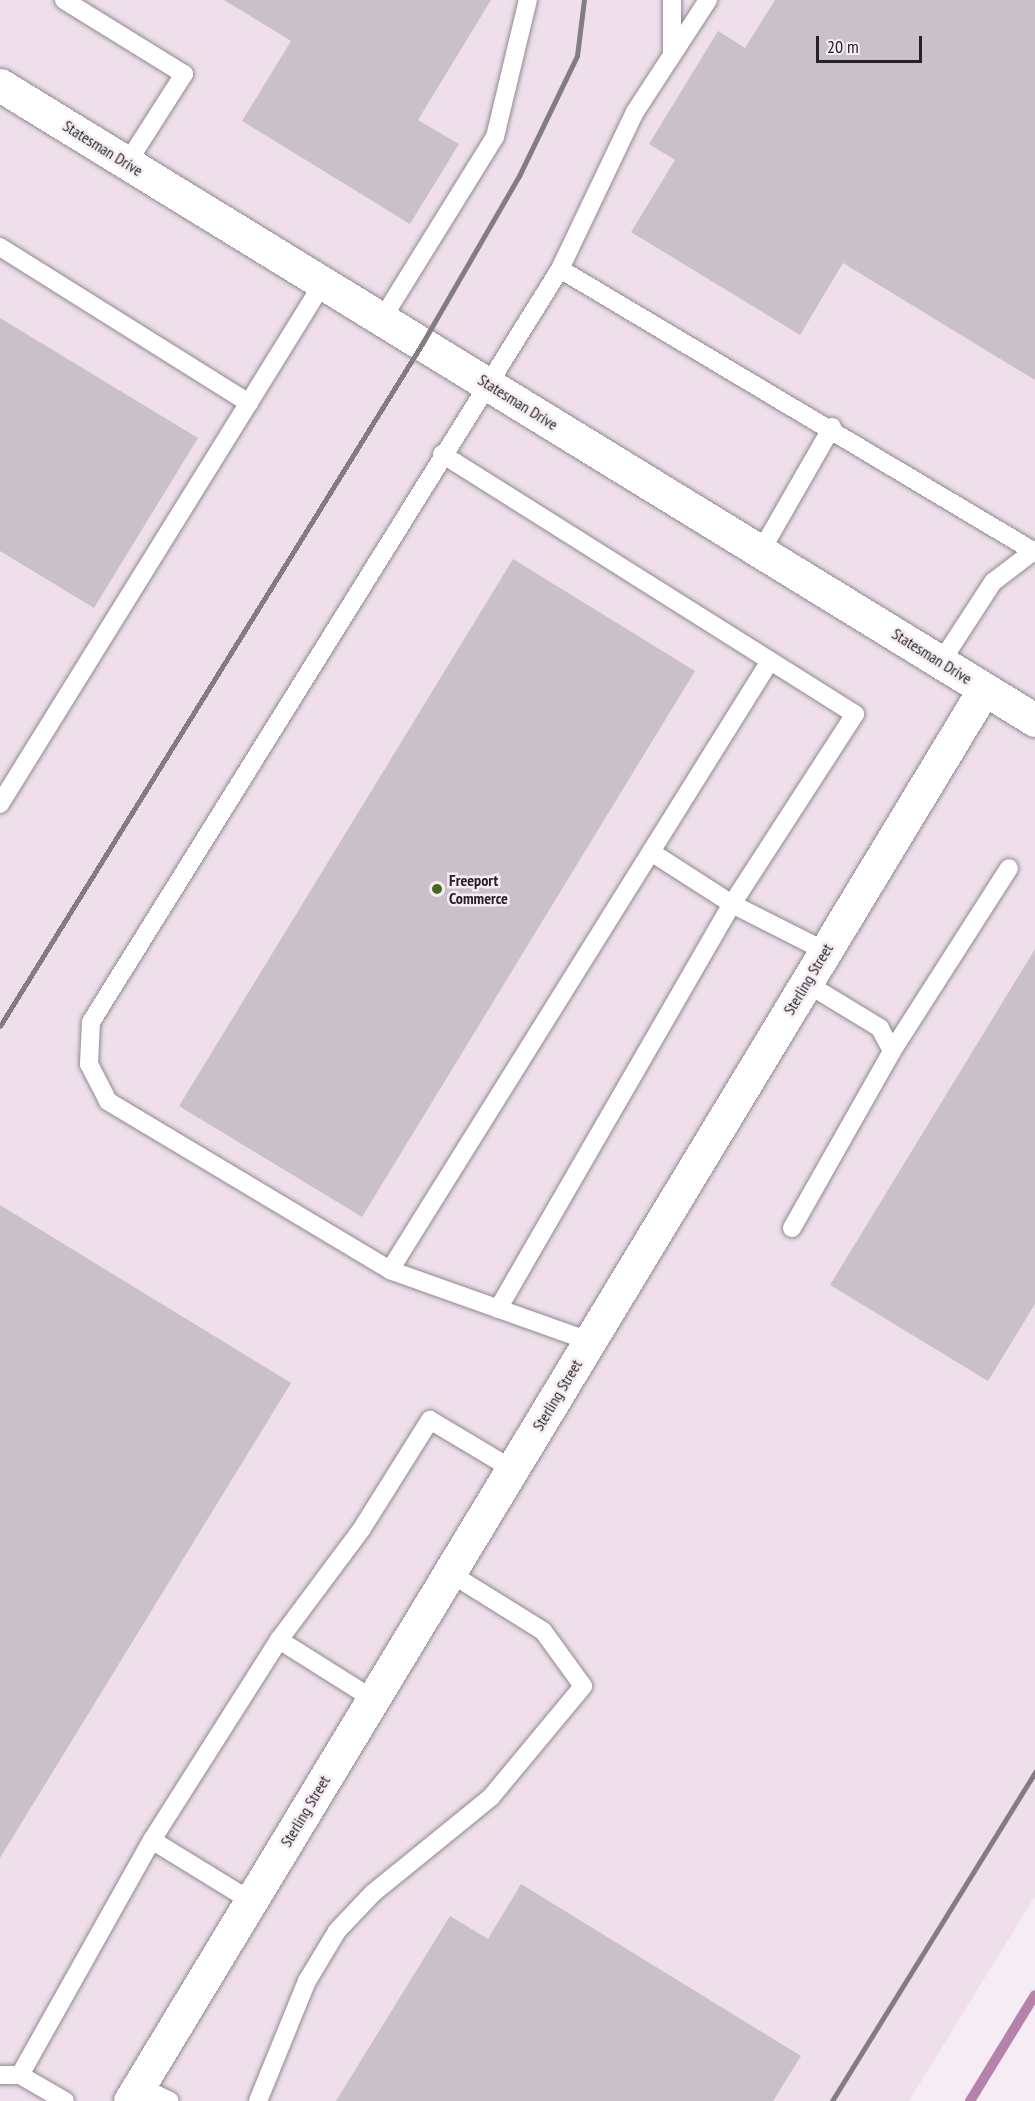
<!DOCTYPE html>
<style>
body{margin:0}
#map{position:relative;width:1035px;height:2101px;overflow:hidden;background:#f6edf4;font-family:"PT Sans Narrow",sans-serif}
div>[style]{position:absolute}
.built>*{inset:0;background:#eedfea}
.stream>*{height:10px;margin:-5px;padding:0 5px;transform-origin:5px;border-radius:5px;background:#b582ac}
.building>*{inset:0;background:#cac1c8}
.roads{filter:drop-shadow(0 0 2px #91898f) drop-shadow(0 0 2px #91898f)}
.service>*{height:18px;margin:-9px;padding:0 9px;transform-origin:9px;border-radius:9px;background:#fff}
.minor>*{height:33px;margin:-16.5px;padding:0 16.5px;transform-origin:16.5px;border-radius:16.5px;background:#fff}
.rail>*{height:4.5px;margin:-2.25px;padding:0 2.25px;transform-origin:2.25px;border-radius:2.25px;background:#837d82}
.dots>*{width:16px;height:16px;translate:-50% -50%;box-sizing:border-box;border:3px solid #f6edf4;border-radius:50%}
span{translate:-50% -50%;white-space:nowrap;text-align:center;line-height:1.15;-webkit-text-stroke:5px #f6edf4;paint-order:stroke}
.street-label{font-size:16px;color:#262325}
.poi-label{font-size:16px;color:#262325;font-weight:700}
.left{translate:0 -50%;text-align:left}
.scale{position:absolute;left:816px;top:36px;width:106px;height:27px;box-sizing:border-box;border:3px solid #262325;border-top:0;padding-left:8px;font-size:18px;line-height:21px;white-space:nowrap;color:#262325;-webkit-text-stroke:4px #f6edf4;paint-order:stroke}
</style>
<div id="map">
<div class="built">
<div style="clip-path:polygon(0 0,1035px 0,1035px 1896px,909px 2101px,0 2101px)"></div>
</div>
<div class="stream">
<div style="left:970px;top:2101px;width:124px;rotate:-58.5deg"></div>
</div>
<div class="building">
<div style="clip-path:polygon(224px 0,491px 0,418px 120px,459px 144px,410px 224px,242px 121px,291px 41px)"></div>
<div style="clip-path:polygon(775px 0,1035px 0,1035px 380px,843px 263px,800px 335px,631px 232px,675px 160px,649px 144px,718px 31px,745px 48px)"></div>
<div style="clip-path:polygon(0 318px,198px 438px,94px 608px,0 551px)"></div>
<div style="clip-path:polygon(513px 559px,695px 671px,362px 1217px,179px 1106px)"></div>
<div style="clip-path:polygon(1035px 949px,1035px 1304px,988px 1381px,830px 1285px)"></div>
<div style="clip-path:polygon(0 1205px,291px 1383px,0 1858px)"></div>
<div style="clip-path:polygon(521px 1884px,801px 2056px,773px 2101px,336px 2101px,450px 1916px,488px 1939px)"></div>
</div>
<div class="roads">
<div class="service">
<div style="left:64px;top:0;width:141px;rotate:31.7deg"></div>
<div style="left:184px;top:74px;width:106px;rotate:122.6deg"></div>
<div style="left:672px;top:0;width:55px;rotate:90deg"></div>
<div style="left:0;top:247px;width:294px;rotate:32.1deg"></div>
<div style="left:560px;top:269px;width:551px;rotate:30.8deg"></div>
<div style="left:382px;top:319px;width:214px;rotate:-58.2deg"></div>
<div style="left:495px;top:137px;width:141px;rotate:-76.5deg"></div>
<div style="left:442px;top:454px;width:488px;rotate:32.2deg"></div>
<div style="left:855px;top:714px;width:226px;rotate:122.9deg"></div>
<div style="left:732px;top:904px;width:104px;rotate:26.8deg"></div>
<div style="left:761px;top:551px;width:143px;rotate:-60.2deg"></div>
<div style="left:941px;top:662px;width:95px;rotate:-57deg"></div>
<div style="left:993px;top:582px;width:53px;rotate:-37.3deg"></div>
<div style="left:0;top:804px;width:613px;rotate:-58.2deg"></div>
<div style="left:892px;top:1051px;width:217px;rotate:-57.4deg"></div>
<div style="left:792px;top:1228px;width:203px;rotate:-60.5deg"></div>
<div style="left:892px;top:1051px;width:26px;rotate:-118deg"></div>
<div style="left:880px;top:1028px;width:87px;rotate:-148.7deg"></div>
<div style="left:390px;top:1270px;width:718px;rotate:-58.04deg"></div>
<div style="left:498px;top:1309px;width:468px;rotate:-60deg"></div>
<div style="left:732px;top:904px;width:96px;rotate:-147.3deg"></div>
<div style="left:589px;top:1341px;width:211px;rotate:-160.4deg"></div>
<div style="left:390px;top:1270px;width:329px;rotate:-149.1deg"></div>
<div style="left:108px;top:1101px;width:42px;rotate:-117.2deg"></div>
<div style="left:89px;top:1064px;width:42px;rotate:-87.3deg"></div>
<div style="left:91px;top:1022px;width:887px;rotate:-58.08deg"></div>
<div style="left:560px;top:269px;width:174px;rotate:-64.5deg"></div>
<div style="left:635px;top:112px;width:134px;rotate:-56.9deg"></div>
<div style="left:279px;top:1640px;width:111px;rotate:32.1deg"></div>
<div style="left:251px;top:1901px;width:116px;rotate:-148.4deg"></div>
<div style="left:152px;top:1840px;width:237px;rotate:-57.6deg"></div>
<div style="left:279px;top:1640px;width:137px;rotate:-53.3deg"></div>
<div style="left:361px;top:1530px;width:130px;rotate:-57.9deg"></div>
<div style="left:430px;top:1420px;width:96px;rotate:30.9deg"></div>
<div style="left:0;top:2075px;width:20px"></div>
<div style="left:139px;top:2086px;width:34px;rotate:26deg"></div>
<div style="left:65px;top:2101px;width:52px;rotate:-150deg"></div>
<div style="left:20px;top:2075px;width:270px;rotate:-60.7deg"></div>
<div style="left:258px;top:2101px;width:130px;rotate:-67.8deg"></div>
<div style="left:307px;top:1981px;width:58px;rotate:-59deg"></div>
<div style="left:337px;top:1931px;width:52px;rotate:-46.5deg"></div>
<div style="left:373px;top:1893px;width:152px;rotate:-39.1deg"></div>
<div style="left:491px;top:1797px;width:144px;rotate:-50.3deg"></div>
<div style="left:583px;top:1686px;width:68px;rotate:-126deg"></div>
<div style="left:543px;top:1631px;width:110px;rotate:-148.1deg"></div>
</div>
<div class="minor">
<div style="left:0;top:85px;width:1214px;rotate:31.53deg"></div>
<div style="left:130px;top:2101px;width:1650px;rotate:-58.83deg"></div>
</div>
</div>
<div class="rail">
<div style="left:0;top:1026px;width:802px;rotate:-58.25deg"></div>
<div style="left:422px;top:344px;width:194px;rotate:-60deg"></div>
<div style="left:519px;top:176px;width:133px;rotate:-64.2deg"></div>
<div style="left:577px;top:56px;width:56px;rotate:-82.9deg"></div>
<div style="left:832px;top:2101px;width:387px;rotate:-58.3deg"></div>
</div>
<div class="dots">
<div style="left:437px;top:889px;background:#466921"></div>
</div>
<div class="street-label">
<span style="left:103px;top:148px;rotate:32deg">Statesman Drive</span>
<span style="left:518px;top:402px;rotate:32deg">Statesman Drive</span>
<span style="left:932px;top:656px;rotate:32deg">Statesman Drive</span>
<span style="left:808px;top:979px;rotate:-59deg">Sterling Street</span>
<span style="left:557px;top:1395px;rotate:-59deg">Sterling Street</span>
<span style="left:305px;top:1811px;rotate:-59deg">Sterling Street</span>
</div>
<div class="poi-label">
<span class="left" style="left:449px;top:889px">Freeport<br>Commerce</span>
</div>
<div class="scale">20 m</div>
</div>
